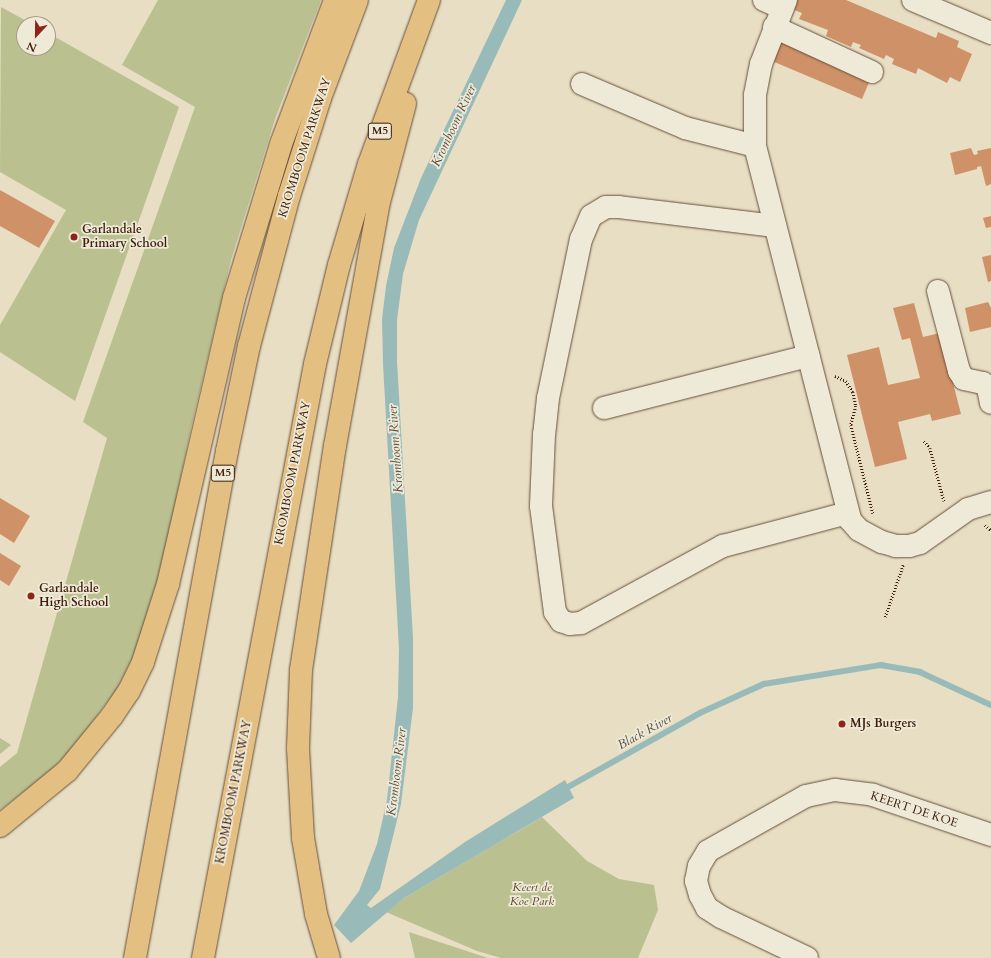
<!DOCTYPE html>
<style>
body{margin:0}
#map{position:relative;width:991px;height:958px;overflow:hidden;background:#e7dec3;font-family:Cardo,serif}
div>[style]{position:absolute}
.green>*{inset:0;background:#bac090}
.water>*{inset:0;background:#98bbb9}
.stream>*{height:5.5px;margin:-2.75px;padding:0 2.75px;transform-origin:2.75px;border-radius:2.75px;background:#98bbb9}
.building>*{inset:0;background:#cf9168}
.path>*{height:2.5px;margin-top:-1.25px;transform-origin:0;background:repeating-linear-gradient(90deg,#3e1e0b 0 1px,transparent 0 3px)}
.roads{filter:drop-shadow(0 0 1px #684e39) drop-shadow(0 0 1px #684e39)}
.minor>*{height:22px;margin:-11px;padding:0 11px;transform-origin:11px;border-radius:11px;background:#efead8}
.highway>*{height:22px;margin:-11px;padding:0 11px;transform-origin:11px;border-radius:11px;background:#e4bf82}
.dots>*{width:11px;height:11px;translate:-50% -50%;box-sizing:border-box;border:2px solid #efead8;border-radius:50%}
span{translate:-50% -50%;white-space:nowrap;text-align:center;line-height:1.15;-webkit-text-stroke:3.5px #efead8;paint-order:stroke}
.shield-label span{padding:1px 3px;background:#efead8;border:1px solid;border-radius:3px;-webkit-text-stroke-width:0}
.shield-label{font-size:11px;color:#3e1e0b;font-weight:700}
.street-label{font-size:12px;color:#3e1e0b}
.poi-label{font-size:12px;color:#3e1e0b;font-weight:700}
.left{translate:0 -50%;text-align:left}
.park-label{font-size:12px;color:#5d462c;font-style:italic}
.water-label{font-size:13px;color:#594d3f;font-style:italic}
.north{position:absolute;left:16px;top:16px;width:40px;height:40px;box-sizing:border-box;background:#efead8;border:1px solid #a89886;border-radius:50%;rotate:202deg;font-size:11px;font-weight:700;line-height:16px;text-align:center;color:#3e1e0b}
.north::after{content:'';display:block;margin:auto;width:14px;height:18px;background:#8f2418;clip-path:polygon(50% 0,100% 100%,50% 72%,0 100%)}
</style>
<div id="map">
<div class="green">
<div style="clip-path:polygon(158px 0,321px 0,275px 119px,231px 260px,191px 428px,161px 573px,143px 636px,117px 689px,71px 750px,50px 771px,0 810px,0 767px,17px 753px,107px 438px,83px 422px,195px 107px,122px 65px)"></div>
<div style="clip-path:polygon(1px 7px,32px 24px,24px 24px,24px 48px,48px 48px,48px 33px,179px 107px,75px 401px,0 352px,0 325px,66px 210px,0 172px)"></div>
<div style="clip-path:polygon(0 738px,11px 745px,0 754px)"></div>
<div style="clip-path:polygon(542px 817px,587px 861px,619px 879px,654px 885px,658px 910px,638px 958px,501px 958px,477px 951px,386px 912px,404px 898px)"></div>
<div style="clip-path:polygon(409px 932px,488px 958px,415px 958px)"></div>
</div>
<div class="water">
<div style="clip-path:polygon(506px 0,522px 0,419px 220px,403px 274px,397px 320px,397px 361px,413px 638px,413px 708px,401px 804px,380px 889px,367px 905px,371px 908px,465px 842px,565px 780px,574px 798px,404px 898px,351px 943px,334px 925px,359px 891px,377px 844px,387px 800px,398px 697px,399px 649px,383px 364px,382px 319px,386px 286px,394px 248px,421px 178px)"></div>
</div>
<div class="stream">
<div style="left:563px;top:790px;width:157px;rotate:-29.3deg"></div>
<div style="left:700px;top:713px;width:70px;rotate:-24.4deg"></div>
<div style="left:764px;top:684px;width:119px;rotate:-9.2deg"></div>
<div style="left:881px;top:665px;width:40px;rotate:10deg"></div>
<div style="left:920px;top:672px;width:78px;rotate:24.9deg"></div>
</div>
<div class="building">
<div style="clip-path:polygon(796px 0,846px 0,936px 38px,938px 32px,959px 41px,957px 47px,972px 54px,960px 82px,950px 77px,947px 83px,918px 68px,916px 74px,892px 64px,894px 59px,886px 55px,884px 59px,859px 48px,861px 45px,853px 42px,851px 47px,826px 36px,828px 30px,799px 19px,802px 13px,792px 9px)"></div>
<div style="clip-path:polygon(780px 42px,870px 80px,862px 99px,772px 61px)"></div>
<div style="clip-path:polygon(971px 148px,974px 155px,978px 154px,977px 151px,991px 148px,991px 184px,986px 186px,981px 166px,977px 167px,977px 169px,955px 175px,950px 153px)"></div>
<div style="clip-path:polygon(0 190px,55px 221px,39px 248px,0 226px)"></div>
<div style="clip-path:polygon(991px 216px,991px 227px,986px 228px,983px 218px)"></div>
<div style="clip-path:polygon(991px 255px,991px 281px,988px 282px,982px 257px)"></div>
<div style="clip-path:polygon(988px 302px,991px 308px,991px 327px,970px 332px,965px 308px)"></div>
<div style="clip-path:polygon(914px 303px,923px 337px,940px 333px,961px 414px,932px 421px,930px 414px,898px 422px,907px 459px,875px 467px,847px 355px,879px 347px,888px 385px,920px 378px,910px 338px,902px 340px,893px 308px)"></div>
<div style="clip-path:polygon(0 498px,30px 516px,14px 543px,0 534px)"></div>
<div style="clip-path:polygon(0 553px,21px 566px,9px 586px,0 580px)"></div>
</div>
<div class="path">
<div style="left:835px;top:376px;width:12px;rotate:24deg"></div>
<div style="left:846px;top:381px;width:13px;rotate:58deg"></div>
<div style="left:853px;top:392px;width:14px;rotate:78deg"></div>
<div style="left:856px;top:406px;width:20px;rotate:105deg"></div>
<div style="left:851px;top:425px;width:91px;rotate:76deg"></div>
<div style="left:924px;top:441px;width:9px;rotate:49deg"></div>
<div style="left:930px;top:448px;width:55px;rotate:75.2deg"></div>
<div style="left:985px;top:525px;width:8px;rotate:40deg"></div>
<div style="left:885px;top:617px;width:55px;rotate:-70.9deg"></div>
</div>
<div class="roads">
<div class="minor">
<div style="left:764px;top:0;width:20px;rotate:24deg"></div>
<div style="left:786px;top:0;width:69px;rotate:111.3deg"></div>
<div style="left:761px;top:64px;width:32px;rotate:101deg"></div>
<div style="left:755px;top:95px;width:51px;rotate:90deg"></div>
<div style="left:755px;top:146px;width:386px;rotate:75.7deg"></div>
<div style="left:850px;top:520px;width:13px;rotate:48deg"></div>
<div style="left:859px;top:530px;width:26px;rotate:28deg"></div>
<div style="left:882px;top:542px;width:15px;rotate:16deg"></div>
<div style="left:896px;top:546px;width:13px"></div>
<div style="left:909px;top:546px;width:11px;rotate:-15deg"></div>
<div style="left:920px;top:543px;width:59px;rotate:-35.3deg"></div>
<div style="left:968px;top:509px;width:24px;rotate:-17deg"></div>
<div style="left:913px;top:0;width:85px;rotate:22.9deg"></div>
<div style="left:774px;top:27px;width:108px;rotate:24.7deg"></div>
<div style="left:582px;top:84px;width:112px;rotate:23.1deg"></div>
<div style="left:685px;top:128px;width:72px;rotate:14.4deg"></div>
<div style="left:775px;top:226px;width:157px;rotate:-173.1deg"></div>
<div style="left:619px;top:207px;width:13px;rotate:180deg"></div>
<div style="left:606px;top:207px;width:17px;rotate:149deg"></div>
<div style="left:591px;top:216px;width:25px;rotate:113deg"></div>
<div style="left:581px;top:239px;width:162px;rotate:101.7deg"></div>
<div style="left:548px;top:398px;width:36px;rotate:96deg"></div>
<div style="left:544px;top:434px;width:72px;rotate:92.4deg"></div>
<div style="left:541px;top:506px;width:107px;rotate:82.5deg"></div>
<div style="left:555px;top:612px;width:11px;rotate:56deg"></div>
<div style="left:561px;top:621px;width:9px;rotate:18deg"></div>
<div style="left:570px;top:624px;width:11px;rotate:-5deg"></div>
<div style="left:581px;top:623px;width:162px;rotate:-28.5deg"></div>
<div style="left:723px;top:546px;width:128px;rotate:-14.9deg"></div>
<div style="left:938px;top:291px;width:83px;rotate:75.3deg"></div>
<div style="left:959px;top:371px;width:9px;rotate:58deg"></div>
<div style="left:964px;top:379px;width:19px;rotate:12deg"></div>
<div style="left:983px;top:383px;width:7px;rotate:45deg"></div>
<div style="left:988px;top:388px;width:15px;rotate:79deg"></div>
<div style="left:604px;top:408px;width:211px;rotate:-14.3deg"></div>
<div style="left:807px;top:958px;width:95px;rotate:-154.5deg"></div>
<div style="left:721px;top:917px;width:17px;rotate:-147deg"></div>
<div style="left:707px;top:908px;width:15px;rotate:-118deg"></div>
<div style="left:700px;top:895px;width:15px;rotate:-106deg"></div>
<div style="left:696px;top:881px;width:15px;rotate:-79deg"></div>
<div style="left:699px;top:866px;width:17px;rotate:-59deg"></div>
<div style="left:708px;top:851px;width:112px;rotate:-29.3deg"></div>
<div style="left:806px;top:796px;width:30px;rotate:-12deg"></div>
<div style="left:835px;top:790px;width:38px;rotate:7deg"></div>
<div style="left:873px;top:795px;width:125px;rotate:18.7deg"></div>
</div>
<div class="highway">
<div style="left:0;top:826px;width:87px;rotate:-39.4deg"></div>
<div style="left:67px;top:771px;width:71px;rotate:-50.7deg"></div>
<div style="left:112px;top:716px;width:30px;rotate:-56deg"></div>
<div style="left:129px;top:691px;width:32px;rotate:-64deg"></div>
<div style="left:143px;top:662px;width:82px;rotate:-72.2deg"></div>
<div style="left:168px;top:584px;width:294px;rotate:-77deg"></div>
<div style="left:234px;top:298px;width:161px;rotate:-73deg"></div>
<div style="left:281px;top:144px;width:154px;rotate:-69.4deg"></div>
<div style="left:135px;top:958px;width:515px;rotate:-79.72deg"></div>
<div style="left:227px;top:451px;width:107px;rotate:-78.2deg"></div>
<div style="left:249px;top:346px;width:155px;rotate:-75.1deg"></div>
<div style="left:289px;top:196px;width:103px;rotate:-72.4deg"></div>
<div style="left:320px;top:98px;width:105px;rotate:-69.3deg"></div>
<div style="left:203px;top:958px;width:604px;rotate:-79.32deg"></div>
<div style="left:315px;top:364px;width:102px;rotate:-76.4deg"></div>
<div style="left:339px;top:265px;width:105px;rotate:-73.5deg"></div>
<div style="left:369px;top:164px;width:175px;rotate:-69.9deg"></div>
<div style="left:329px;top:958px;width:46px;rotate:-106.5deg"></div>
<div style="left:316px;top:914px;width:77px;rotate:-99.7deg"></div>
<div style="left:303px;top:838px;width:90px;rotate:-93.2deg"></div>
<div style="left:298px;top:748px;width:78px;rotate:-87.8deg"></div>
<div style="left:301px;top:670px;width:227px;rotate:-81.4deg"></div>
<div style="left:335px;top:446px;width:244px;rotate:-79.8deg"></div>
<div style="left:378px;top:206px;width:106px;rotate:-75.2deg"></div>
</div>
</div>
<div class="dots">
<div style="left:74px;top:237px;background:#8f2418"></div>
<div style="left:31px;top:596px;background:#8f2418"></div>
<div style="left:842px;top:724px;background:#8f2418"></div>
</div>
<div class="shield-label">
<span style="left:380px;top:131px">M5</span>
<span style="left:223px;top:473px">M5</span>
</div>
<div class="street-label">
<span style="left:305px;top:148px;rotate:-72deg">KROMBOOM PARKWAY</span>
<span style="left:293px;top:473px;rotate:-79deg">KROMBOOM PARKWAY</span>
<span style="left:234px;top:792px;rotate:-79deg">KROMBOOM PARKWAY</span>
<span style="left:914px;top:810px;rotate:18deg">KEERT DE KOE</span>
</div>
<div class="poi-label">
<span class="left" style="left:82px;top:237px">Garlandale<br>Primary School</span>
<span class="left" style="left:39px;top:596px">Garlandale<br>High School</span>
<span class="left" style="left:850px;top:724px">MJs Burgers</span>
</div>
<div class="park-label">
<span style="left:532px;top:895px">Keert de<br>Koe Park</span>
</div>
<div class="water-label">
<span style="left:454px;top:126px;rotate:-65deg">Kromboom River</span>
<span style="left:396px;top:449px;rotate:-94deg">Kromboom River</span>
<span style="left:645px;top:732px;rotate:-29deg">Black River</span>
<span style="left:397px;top:772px;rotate:-83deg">Kromboom River</span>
</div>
<div class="north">N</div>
</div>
